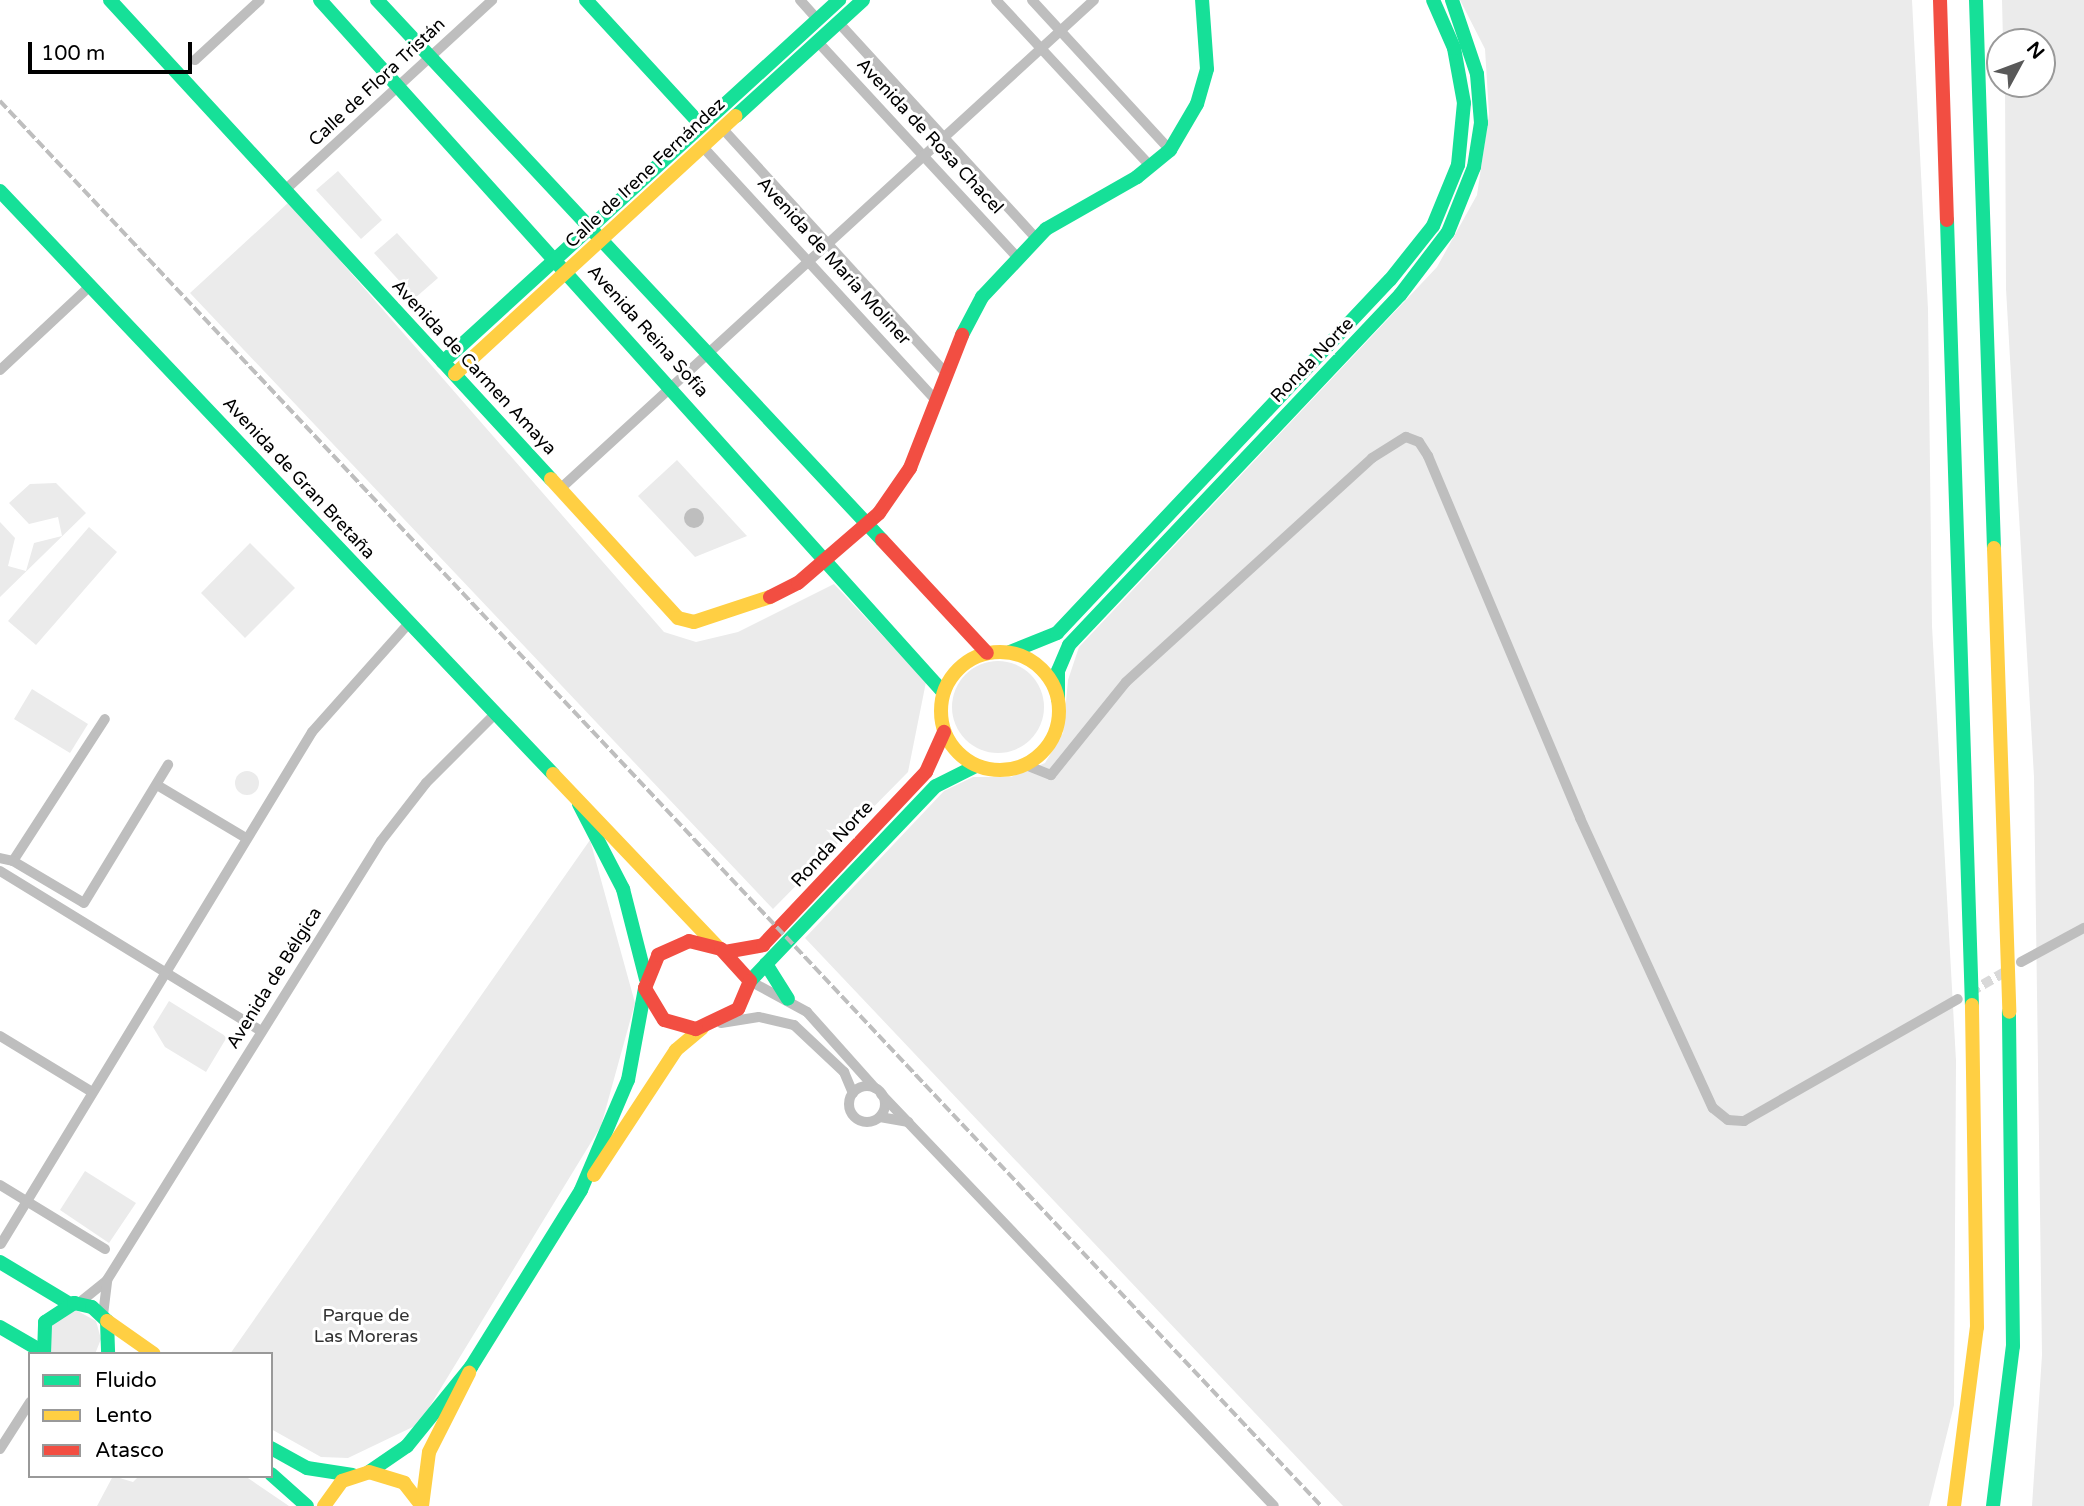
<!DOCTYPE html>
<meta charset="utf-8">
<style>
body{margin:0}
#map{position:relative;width:2084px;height:1506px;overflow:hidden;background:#fff;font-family:"Varela Round",sans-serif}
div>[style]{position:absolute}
.green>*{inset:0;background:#ebebeb}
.round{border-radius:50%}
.water>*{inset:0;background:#bebebe}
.street-tunnel>*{height:10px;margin-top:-5px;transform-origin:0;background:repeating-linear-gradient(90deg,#d9d9d9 0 10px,transparent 0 15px)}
.street>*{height:10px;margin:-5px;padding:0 5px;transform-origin:5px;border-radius:5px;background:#bebebe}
.street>.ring{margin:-5px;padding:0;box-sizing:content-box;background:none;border:10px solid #bebebe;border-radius:50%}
.fast>*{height:14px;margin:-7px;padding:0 7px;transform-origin:7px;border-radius:7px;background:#16e098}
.slow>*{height:14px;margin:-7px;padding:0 7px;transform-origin:7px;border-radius:7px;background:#ffcf43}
.slow>.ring{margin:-7px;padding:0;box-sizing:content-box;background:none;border:14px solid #ffcf43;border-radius:50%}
.jam>*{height:14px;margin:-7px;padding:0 7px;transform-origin:7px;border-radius:7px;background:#f24e42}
.rail>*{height:3.5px;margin-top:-1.75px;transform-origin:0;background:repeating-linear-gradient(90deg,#bebebe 0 10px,transparent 0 13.5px)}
span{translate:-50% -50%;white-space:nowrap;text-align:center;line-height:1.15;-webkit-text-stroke:6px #fff;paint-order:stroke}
.street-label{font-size:18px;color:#000}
.park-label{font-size:18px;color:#323232}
.legend{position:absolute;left:28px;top:1352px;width:245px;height:126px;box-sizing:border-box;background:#fff;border:2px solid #999;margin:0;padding:9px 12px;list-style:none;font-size:21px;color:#000}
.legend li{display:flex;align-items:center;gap:14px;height:35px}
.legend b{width:35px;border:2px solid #999}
.north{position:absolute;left:1986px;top:28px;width:70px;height:70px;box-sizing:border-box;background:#fff;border:2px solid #999;border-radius:50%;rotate:49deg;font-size:19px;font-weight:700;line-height:28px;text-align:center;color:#000}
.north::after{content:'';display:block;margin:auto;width:24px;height:32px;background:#595959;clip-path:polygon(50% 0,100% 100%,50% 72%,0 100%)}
.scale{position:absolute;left:28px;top:42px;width:164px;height:32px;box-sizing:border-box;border:4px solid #000;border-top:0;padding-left:9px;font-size:21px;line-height:24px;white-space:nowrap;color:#000;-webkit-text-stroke:5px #fff;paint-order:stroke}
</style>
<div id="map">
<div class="green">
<div style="clip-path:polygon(1460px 0,1912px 0,1928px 309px,1932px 626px,1956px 1061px,1954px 1405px,1929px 1506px,1343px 1506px,805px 938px,944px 791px,973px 777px,1011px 777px,1045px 763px,1063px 733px,1068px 680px,1079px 647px,1437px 267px,1477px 195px,1489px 114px,1485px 49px)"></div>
<div style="clip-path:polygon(2002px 0,2084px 0,2084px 1506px,2032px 1506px,2042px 1355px,2034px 777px,2006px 289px,2005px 84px,2042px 84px,2042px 42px,2003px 42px)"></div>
<div style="clip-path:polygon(338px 171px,382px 220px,361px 239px,316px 190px)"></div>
<div style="clip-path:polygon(289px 202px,664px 632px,696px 642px,738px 632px,834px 584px,926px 682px,908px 772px,773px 909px,190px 293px)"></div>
<div style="clip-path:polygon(397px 233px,438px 278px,415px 298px,374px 253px)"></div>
<div style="clip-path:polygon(677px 460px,747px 536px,695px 557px,638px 496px)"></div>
<div style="clip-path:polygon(56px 483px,86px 513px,0 597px,0 522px,15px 538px,8px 566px,26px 571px,34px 543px,62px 536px,58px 517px,29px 524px,9px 503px,30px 484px)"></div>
<div style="clip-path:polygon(89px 527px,117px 552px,36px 645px,8px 621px)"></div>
<div style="clip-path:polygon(250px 543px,295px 588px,245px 638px,201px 593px)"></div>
<div class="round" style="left:952px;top:661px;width:92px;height:92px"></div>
<div style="clip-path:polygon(32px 689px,88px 724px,70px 753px,14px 719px)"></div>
<div class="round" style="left:235px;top:771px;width:24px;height:24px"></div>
<div style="clip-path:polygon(590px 840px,635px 1003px,601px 1126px,419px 1424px,348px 1458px,321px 1457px,271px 1429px,271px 1354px,230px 1354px)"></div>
<div style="clip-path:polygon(169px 1001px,227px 1037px,206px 1072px,165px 1047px,153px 1027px)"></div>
<div style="clip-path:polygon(85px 1171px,136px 1203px,109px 1243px,60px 1210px)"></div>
<div style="clip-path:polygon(72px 1308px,96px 1321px,101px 1339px,95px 1354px,50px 1354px,45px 1329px)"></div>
<div style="clip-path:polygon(113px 1476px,133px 1482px,139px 1476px,245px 1476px,289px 1506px,97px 1506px)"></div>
</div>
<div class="water">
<div class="round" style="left:684px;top:508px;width:20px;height:20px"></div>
</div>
<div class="street-tunnel">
<div style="left:1970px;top:992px;width:46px;rotate:-29.9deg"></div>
</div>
<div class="street">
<div style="left:800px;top:0;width:27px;rotate:48deg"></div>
<div style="left:996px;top:0;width:228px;rotate:47.1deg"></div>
<div style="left:1032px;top:0;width:204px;rotate:47.4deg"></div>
<div style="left:838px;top:22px;width:293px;rotate:47.5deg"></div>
<div style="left:817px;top:41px;width:293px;rotate:47.2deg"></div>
<div style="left:195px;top:60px;width:88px;rotate:-42.7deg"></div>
<div style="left:722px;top:128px;width:332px;rotate:47.6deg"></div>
<div style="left:702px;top:146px;width:348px;rotate:47.4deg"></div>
<div style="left:285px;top:190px;width:281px;rotate:-42.5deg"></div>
<div style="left:0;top:370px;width:123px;rotate:-43deg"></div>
<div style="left:560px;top:489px;width:724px;rotate:-42.48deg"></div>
<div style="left:1026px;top:765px;width:27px;rotate:22deg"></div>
<div style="left:1051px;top:775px;width:119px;rotate:-51.1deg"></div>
<div style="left:1126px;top:682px;width:333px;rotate:-42.3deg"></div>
<div style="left:1372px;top:458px;width:40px;rotate:-32deg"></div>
<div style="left:1406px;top:437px;width:14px;rotate:21deg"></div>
<div style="left:1419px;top:442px;width:17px;rotate:57deg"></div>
<div style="left:1428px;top:456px;width:393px;rotate:67.2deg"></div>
<div style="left:1580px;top:818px;width:319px;rotate:65.4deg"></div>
<div style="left:1713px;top:1108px;width:19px;rotate:39deg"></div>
<div style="left:1728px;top:1120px;width:16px;rotate:4deg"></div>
<div style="left:1744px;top:1121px;width:246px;rotate:-29.7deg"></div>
<div style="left:157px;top:785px;width:104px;rotate:30.8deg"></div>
<div style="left:0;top:858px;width:13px;rotate:13deg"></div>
<div style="left:13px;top:861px;width:169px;rotate:-57.1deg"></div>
<div style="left:13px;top:861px;width:82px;rotate:30.6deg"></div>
<div style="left:84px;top:903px;width:162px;rotate:-58.7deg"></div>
<div style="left:0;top:871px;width:306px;rotate:31.5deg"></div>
<div style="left:2021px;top:962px;width:72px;rotate:-28.4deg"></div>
<div style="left:750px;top:981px;width:65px;rotate:28.5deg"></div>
<div style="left:807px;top:1012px;width:102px;rotate:48.2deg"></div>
<div style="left:721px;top:1023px;width:38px;rotate:-9deg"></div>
<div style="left:759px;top:1017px;width:36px;rotate:13deg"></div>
<div style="left:794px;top:1025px;width:69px;rotate:43.2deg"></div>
<div style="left:844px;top:1072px;width:23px;rotate:67deg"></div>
<div style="left:0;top:1036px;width:108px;rotate:31.3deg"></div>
<div class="ring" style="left:849px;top:1086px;width:26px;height:26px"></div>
<div style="left:881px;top:1094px;width:569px;rotate:46.35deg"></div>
<div style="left:880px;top:1117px;width:29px;rotate:10deg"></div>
<div style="left:0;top:1185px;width:123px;rotate:31.4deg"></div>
<div style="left:1px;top:1244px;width:599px;rotate:-58.72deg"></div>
<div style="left:312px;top:732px;width:146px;rotate:-48.3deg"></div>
<div style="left:79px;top:1303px;width:36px;rotate:-39deg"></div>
<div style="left:107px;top:1280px;width:517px;rotate:-58.03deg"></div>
<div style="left:381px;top:841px;width:73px;rotate:-52.2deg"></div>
<div style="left:426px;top:783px;width:99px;rotate:-45deg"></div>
<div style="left:103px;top:1315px;width:35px;rotate:-83deg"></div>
<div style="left:0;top:1449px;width:56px;rotate:-57.4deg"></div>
</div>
<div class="fast">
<div style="left:110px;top:0;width:651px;rotate:47.37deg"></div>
<div style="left:320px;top:0;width:931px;rotate:48deg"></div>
<div style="left:377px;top:0;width:739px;rotate:46.92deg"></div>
<div style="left:586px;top:0;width:170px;rotate:47.4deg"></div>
<div style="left:1976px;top:0;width:548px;rotate:88.12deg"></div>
<div style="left:736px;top:116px;width:172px;rotate:-42.4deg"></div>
<div style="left:0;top:191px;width:804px;rotate:46.51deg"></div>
<div style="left:1947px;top:220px;width:785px;rotate:88.18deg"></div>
<div style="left:962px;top:335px;width:43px;rotate:-62.2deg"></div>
<div style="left:982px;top:297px;width:93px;rotate:-46.7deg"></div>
<div style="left:1046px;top:229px;width:105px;rotate:-29.7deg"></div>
<div style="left:1137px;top:177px;width:43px;rotate:-39.3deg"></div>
<div style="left:1170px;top:150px;width:53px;rotate:-59.6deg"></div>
<div style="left:1197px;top:104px;width:36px;rotate:-74deg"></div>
<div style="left:1207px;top:69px;width:69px;rotate:-94.1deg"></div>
<div style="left:443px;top:362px;width:537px;rotate:-42.43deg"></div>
<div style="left:1010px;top:652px;width:51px;rotate:-22deg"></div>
<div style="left:1057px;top:633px;width:485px;rotate:-46.7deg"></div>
<div style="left:1390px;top:280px;width:69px;rotate:-51.5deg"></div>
<div style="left:1433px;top:226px;width:66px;rotate:-67.7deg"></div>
<div style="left:1458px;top:165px;width:62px;rotate:-84.5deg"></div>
<div style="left:1464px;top:103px;width:56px;rotate:-100.3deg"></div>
<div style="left:1454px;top:48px;width:52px;rotate:-113.6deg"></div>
<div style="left:1058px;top:699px;width:28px;rotate:-90deg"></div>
<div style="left:1058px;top:671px;width:28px;rotate:-67deg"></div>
<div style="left:1069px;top:645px;width:482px;rotate:-46.6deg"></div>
<div style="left:1400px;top:295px;width:79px;rotate:-52.7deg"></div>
<div style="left:1448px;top:232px;width:70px;rotate:-68.2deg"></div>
<div style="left:1474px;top:167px;width:45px;rotate:-81deg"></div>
<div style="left:1481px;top:123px;width:49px;rotate:-94.7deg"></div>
<div style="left:1477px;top:74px;width:78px;rotate:-108.7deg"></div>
<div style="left:579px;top:804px;width:96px;rotate:62.6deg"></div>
<div style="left:623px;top:889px;width:93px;rotate:75.7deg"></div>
<div style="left:766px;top:964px;width:41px;rotate:57.8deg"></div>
<div style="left:750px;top:981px;width:269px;rotate:-46.4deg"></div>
<div style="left:936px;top:786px;width:45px;rotate:-26.6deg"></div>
<div style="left:0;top:1262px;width:82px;rotate:31deg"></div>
<div style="left:0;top:1327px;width:50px;rotate:30.2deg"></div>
<div style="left:44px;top:1354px;width:32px;rotate:-88deg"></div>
<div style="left:45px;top:1322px;width:35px;rotate:-33deg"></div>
<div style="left:74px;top:1303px;width:18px;rotate:13deg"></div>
<div style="left:92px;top:1307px;width:21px;rotate:43deg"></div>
<div style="left:107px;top:1321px;width:33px;rotate:88deg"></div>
<div style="left:271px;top:1448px;width:41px;rotate:29.1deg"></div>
<div style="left:307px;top:1468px;width:46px;rotate:8.8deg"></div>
<div style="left:369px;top:1472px;width:46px;rotate:-34.4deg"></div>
<div style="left:407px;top:1446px;width:102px;rotate:-51deg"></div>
<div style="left:471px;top:1367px;width:208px;rotate:-58.1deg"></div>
<div style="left:581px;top:1190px;width:120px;rotate:-66.9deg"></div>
<div style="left:628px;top:1080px;width:94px;rotate:-79.5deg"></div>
<div style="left:271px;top:1474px;width:48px;rotate:41.6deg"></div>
<div style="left:1993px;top:1506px;width:161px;rotate:-82.9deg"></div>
<div style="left:2013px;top:1346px;width:334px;rotate:-90.7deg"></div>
</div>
<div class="slow">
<div style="left:455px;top:374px;width:381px;rotate:-42.6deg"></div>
<div style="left:551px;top:479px;width:188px;rotate:47.6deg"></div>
<div style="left:678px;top:618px;width:16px;rotate:14deg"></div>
<div style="left:694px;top:622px;width:80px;rotate:-18.2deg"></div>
<div style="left:1994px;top:548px;width:464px;rotate:88.1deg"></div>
<div class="ring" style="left:941px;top:652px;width:104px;height:104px"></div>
<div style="left:553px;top:774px;width:239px;rotate:46.4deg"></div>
<div style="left:594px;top:1175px;width:149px;rotate:-56.7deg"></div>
<div style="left:676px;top:1050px;width:34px;rotate:-40deg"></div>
<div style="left:107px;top:1321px;width:57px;rotate:35.1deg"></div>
<div style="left:324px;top:1506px;width:31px;rotate:-54deg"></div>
<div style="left:342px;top:1481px;width:28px;rotate:-18deg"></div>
<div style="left:369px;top:1472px;width:37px;rotate:17deg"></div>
<div style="left:404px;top:1483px;width:29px;rotate:52deg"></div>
<div style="left:422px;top:1506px;width:54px;rotate:-82.6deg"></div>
<div style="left:429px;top:1452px;width:89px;rotate:-63.1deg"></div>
<div style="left:1954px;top:1506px;width:180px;rotate:-82.7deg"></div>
<div style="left:1977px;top:1327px;width:322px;rotate:-90.9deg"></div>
</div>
<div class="jam">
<div style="left:1940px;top:0;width:220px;rotate:88.2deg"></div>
<div style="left:882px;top:540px;width:154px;rotate:47.1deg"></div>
<div style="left:770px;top:597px;width:31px;rotate:-27deg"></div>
<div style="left:798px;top:583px;width:107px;rotate:-40.8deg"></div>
<div style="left:879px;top:513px;width:55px;rotate:-55.4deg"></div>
<div style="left:910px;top:468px;width:143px;rotate:-68.6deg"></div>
<div style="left:689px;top:941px;width:33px;rotate:14deg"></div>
<div style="left:721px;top:949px;width:43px;rotate:47.8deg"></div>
<div style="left:750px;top:981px;width:30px;rotate:113deg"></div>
<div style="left:738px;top:1009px;width:47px;rotate:154.5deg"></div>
<div style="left:696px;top:1029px;width:33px;rotate:-164deg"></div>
<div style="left:664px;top:1020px;width:37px;rotate:-121deg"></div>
<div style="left:645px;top:988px;width:35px;rotate:-68deg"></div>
<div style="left:658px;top:955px;width:34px;rotate:-24deg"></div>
<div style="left:725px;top:952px;width:39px;rotate:-10deg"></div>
<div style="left:763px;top:945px;width:238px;rotate:-46.7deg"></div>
<div style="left:926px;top:772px;width:44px;rotate:-65.8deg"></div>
</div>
<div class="rail">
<div style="left:0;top:101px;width:1928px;rotate:46.76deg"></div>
</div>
<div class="street-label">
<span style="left:377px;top:82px;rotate:-43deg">Calle de Flora Tristán</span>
<span style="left:930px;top:136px;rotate:47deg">Avenida de Rosa Chacel</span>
<span style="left:645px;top:173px;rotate:-43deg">Calle de Irene Fernández</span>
<span style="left:834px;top:261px;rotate:48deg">Avenida de María Moliner</span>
<span style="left:648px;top:331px;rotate:48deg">Avenida Reina Sofía</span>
<span style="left:1312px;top:360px;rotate:-46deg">Ronda Norte</span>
<span style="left:474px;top:367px;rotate:47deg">Avenida de Carmen Amaya</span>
<span style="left:299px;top:478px;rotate:47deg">Avenida de Gran Bretaña</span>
<span style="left:832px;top:844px;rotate:-47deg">Ronda Norte</span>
<span style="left:274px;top:978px;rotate:-58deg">Avenida de Bélgica</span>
</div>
<div class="park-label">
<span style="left:366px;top:1326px">Parque de<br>Las Moreras</span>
</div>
<ul class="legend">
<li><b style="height:9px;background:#16e098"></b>Fluido</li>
<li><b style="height:9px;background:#ffcf43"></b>Lento</li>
<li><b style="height:9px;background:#f24e42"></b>Atasco</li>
</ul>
<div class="north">N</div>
<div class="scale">100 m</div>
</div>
